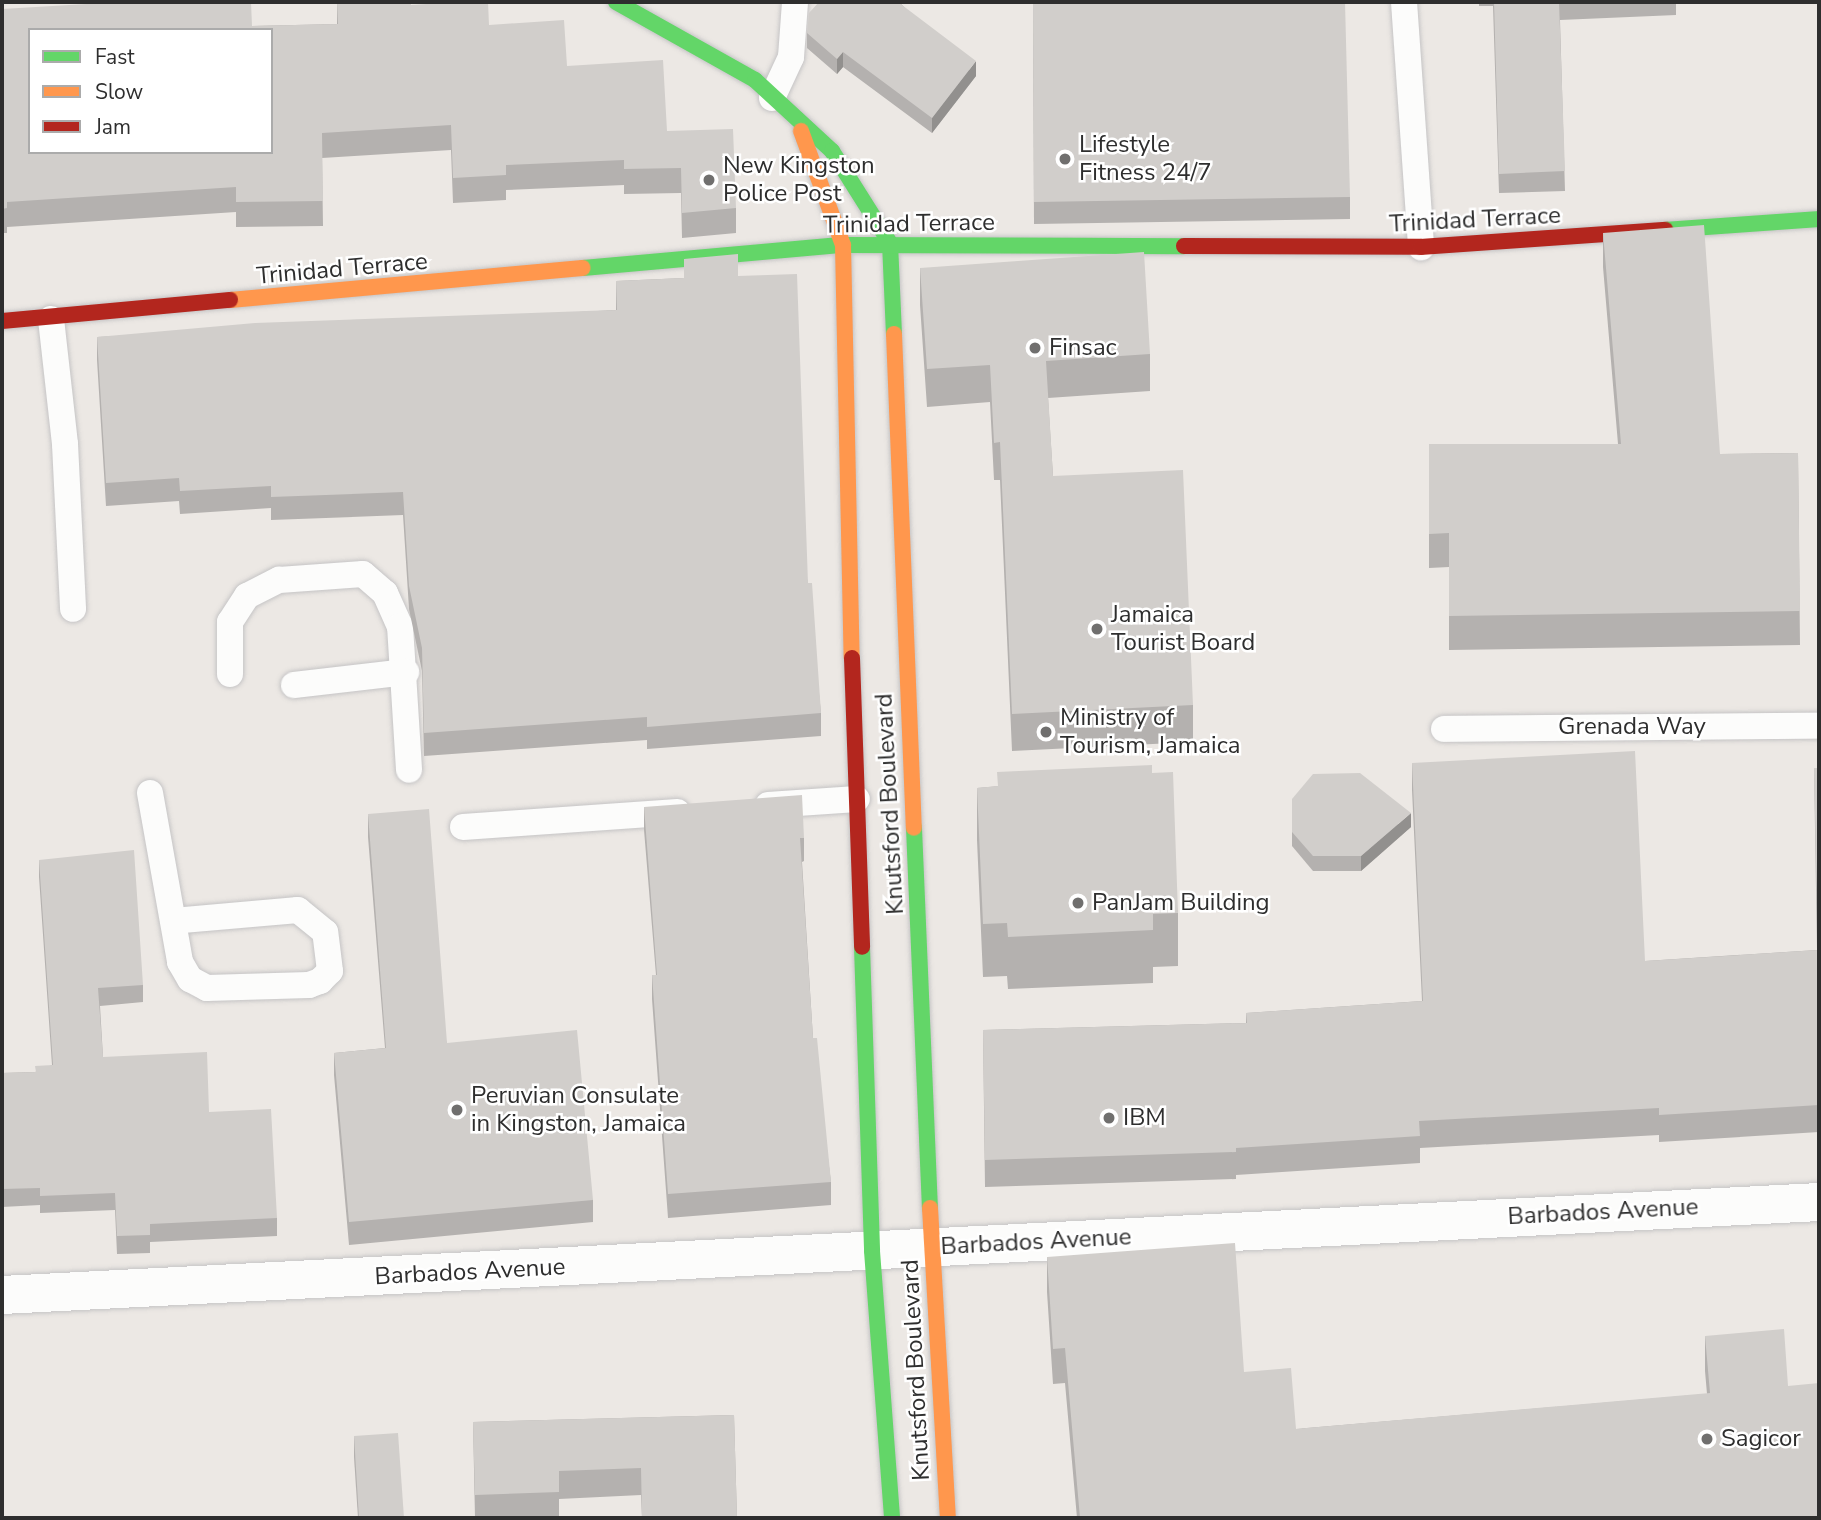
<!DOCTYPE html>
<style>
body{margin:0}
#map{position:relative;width:1821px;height:1520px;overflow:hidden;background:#ece8e4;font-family:"Nunito Sans",sans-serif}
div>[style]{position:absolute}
.roads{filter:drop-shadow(0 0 2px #c5c4c5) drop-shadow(0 0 2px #c5c4c5)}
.lane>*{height:26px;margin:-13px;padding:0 13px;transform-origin:13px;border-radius:13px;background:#fcfcfb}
.street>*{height:38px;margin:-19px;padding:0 19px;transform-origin:19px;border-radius:19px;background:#fcfcfb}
.fast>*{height:16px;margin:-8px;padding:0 8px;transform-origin:8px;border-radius:8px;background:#63d668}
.slow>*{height:16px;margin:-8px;padding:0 8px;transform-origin:8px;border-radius:8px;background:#ff974d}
.jam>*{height:16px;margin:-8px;padding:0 8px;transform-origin:8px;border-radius:8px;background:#b3261e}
.wall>*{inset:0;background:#b4b1af}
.shaded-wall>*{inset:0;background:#92908e}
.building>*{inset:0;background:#d1cecb}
.dots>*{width:19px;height:19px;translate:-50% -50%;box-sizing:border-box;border:4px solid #fff;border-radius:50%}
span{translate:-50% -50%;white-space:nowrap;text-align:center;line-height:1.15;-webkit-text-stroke:5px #fff;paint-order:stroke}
.poi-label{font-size:24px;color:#2e2e2e}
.left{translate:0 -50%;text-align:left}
.street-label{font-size:24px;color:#2e2e2e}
.frame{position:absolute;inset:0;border:4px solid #2e2e2e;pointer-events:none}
.legend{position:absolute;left:28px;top:28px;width:245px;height:126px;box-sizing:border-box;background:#fff;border:2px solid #ababab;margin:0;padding:9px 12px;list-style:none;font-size:21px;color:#2e2e2e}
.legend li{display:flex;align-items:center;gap:14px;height:35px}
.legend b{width:35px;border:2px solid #ababab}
</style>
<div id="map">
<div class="roads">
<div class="lane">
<div style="left:1404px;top:2px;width:246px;rotate:86deg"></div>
<div style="left:772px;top:98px;width:45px;rotate:-65.1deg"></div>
<div style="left:791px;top:57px;width:55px;rotate:-85.8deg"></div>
<div style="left:51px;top:319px;width:126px;rotate:83.6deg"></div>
<div style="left:65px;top:444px;width:165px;rotate:87.2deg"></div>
<div style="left:230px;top:674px;width:52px;rotate:-90deg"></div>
<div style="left:230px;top:622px;width:31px;rotate:-57deg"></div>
<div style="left:247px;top:596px;width:36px;rotate:-27deg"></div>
<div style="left:279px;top:580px;width:84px;rotate:-4.1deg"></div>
<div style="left:363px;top:574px;width:29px;rotate:41deg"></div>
<div style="left:385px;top:593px;width:36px;rotate:66deg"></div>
<div style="left:400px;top:626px;width:144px;rotate:86.4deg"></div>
<div style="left:294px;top:685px;width:113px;rotate:-6.6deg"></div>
<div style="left:1444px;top:729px;width:375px;rotate:-0.5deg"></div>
<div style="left:150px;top:793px;width:172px;rotate:79.9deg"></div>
<div style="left:180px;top:962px;width:20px;rotate:60deg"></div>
<div style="left:190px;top:979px;width:19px;rotate:28deg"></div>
<div style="left:207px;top:988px;width:102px;rotate:-1.7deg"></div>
<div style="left:309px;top:985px;width:12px;rotate:-20deg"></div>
<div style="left:320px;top:981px;width:14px;rotate:-45deg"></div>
<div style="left:330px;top:971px;width:39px;rotate:-97deg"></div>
<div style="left:325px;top:932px;width:35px;rotate:-141deg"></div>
<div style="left:298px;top:910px;width:125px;rotate:175deg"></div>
<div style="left:768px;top:805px;width:89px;rotate:-3.9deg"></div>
<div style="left:463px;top:827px;width:215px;rotate:-4deg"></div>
</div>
<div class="street">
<div style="left:2px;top:1295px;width:1819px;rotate:-2.93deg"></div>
</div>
<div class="fast">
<div style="left:616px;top:2px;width:159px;rotate:29.3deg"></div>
<div style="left:755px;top:80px;width:105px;rotate:42.7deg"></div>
<div style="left:832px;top:151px;width:109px;rotate:57.8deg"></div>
<div style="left:890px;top:243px;width:91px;rotate:87.5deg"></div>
<div style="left:1665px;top:230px;width:154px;rotate:-4.1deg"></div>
<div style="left:583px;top:268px;width:261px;rotate:-5.1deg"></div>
<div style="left:843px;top:245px;width:341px;rotate:0.2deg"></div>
<div style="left:914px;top:828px;width:380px;rotate:87.6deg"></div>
<div style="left:862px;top:947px;width:304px;rotate:88.1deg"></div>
<div style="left:872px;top:1251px;width:268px;rotate:85.7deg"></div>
</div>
<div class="slow">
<div style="left:801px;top:131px;width:121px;rotate:69.8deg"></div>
<div style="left:843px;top:245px;width:413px;rotate:88.8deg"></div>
<div style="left:230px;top:300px;width:354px;rotate:-5.2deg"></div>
<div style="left:894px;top:334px;width:494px;rotate:87.7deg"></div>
<div style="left:930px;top:1208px;width:311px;rotate:86.7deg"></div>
</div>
<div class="jam">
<div style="left:1184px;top:246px;width:237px;rotate:0.2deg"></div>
<div style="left:1421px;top:247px;width:245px;rotate:-4deg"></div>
<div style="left:2px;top:321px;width:229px;rotate:-5.3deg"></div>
<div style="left:852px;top:658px;width:289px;rotate:88deg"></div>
</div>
</div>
<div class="wall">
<div style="clip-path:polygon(337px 2px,411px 5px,489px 25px,567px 66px,667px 131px,736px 208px,736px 233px,682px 238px,681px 193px,624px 194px,624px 185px,506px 190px,506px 200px,453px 203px,451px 150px,322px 158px,323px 226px,236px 227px,236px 212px,7px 227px,7px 233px,2px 233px,2px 9px,252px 26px,337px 24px)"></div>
<div style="clip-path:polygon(819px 2px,901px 2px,900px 3px,976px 76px,932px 133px,843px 67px,837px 74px,807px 48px,807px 33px)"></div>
<div style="clip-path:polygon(1033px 2px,1350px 197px,1350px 219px,1034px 224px)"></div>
<div style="clip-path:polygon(1479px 2px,1676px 2px,1676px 15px,1560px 20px,1565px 191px,1499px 193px,1493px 6px,1479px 6px)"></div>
<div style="clip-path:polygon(1603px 233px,1720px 454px,1798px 453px,1800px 645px,1449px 650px,1449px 567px,1429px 568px,1429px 444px,1618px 444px,1603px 267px)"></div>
<div style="clip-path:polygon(684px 259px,738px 276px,808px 583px,821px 713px,821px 736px,647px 749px,647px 740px,424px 756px,422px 671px,409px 609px,403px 515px,271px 520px,271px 508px,180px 514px,179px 501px,106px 506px,97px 360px,97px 337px,616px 310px,616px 281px,684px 278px)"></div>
<div style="clip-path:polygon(920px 268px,1150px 354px,1150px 391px,1048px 398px,1053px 476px,1193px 705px,1193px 742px,1012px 751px,1000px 480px,994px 480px,990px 402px,927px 407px,920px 305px)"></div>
<div style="clip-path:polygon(1412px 763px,1645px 961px,1817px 950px,1814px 768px,1819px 768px,1819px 1132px,1659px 1142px,1659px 1135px,1420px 1148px,1420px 1163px,1236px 1175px,1236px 1179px,985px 1187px,983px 1030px,1246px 1023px,1246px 1013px,1422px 1001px,1412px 790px)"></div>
<div style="clip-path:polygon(1152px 773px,1178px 913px,1178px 966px,1153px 967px,1153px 983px,1008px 989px,1007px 976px,983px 977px,977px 840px,977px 788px)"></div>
<div style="clip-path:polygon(1292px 799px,1411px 827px,1361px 871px,1313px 871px,1292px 846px)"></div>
<div style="clip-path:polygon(644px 807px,804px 838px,804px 861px,802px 862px,813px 1038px,831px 1182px,831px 1205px,668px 1218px,652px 999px,652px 975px,656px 975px,644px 830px)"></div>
<div style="clip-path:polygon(368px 814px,447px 1043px,593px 1200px,593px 1222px,349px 1245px,334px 1075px,334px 1053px,385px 1048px,368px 837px)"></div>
<div style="clip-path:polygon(39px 860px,143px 985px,143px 1002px,100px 1006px,103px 1057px,209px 1112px,277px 1218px,277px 1236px,150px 1242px,150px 1253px,117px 1254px,115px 1210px,40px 1213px,40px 1205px,2px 1207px,2px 1073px,35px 1072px,52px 1065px,39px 877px)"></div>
<div style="clip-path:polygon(1047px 1257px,1244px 1372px,1296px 1429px,1707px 1394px,1705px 1371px,1705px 1336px,1788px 1386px,1819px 1518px,1077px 1518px,1065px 1383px,1053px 1384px,1047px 1292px)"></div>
<div style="clip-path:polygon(734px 1415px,737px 1518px,642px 1518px,641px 1495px,559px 1499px,559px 1518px,475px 1518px,473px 1422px)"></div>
<div style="clip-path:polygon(354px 1436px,404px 1518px,358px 1518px,354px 1457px)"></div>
</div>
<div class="shaded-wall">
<div style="clip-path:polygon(843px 52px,843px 67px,837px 74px,837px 59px)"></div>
<div style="clip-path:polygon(976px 61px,976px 76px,932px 133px,932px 118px)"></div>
<div style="clip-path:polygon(1411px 813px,1411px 827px,1361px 871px,1361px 856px)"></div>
</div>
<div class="building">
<div style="clip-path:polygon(evenodd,120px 2px,251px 2px,252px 26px,338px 24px,337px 2px,411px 2px,411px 5px,457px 2px,488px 2px,489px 25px,564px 20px,567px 66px,663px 60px,667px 131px,733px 129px,736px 208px,682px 213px,681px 168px,624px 169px,624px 160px,506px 165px,506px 175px,453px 178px,451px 125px,322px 133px,323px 201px,236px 202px,236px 187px,7px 202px,7px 208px,2px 209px,2px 9px,120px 2px,30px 30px,271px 30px,271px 152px,30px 152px,30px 30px)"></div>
<div style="clip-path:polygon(819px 2px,898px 2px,976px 61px,932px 118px,843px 52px,837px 59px,807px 33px,809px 13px)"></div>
<div style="clip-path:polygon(1033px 2px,1345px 2px,1350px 197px,1034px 202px)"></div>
<div style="clip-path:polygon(1494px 2px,1559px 2px,1565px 171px,1499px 174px)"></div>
<div style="clip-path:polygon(1704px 225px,1720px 454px,1798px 453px,1800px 611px,1449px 616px,1449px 533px,1429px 534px,1429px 444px,1621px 444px,1603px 233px)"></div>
<div style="clip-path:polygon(1144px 252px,1150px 354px,1046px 361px,1053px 476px,1183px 470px,1193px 705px,1012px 714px,1000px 442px,994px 443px,990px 365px,927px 369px,920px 268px)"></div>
<div style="clip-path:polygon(738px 254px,738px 276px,797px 274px,808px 583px,812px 583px,821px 713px,647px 727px,647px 717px,424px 733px,422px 648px,409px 586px,403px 492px,271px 497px,271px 486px,180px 491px,179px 478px,106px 483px,97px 337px,255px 323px,617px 310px,616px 281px,684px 278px,684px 259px)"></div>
<div style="clip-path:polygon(1635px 751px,1645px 961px,1818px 950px,1814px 768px,1819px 768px,1819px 1105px,1659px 1115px,1659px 1108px,1419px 1121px,1420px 1136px,1236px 1148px,1236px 1152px,985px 1160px,983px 1030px,1247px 1023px,1246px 1013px,1423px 1001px,1412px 763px)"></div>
<div style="clip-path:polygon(1152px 765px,1152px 773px,1173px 772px,1178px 913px,1153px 914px,1153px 930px,1008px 937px,1007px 923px,983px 924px,977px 788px,998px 786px,997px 772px)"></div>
<div style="clip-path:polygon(1360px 773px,1411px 813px,1361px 856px,1313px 856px,1292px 832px,1292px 799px,1313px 774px)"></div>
<div style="clip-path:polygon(802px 795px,804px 838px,800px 838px,813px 1038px,817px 1038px,831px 1182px,668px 1194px,652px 975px,657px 975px,644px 807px)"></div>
<div style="clip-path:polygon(429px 809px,447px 1043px,577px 1030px,593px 1200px,349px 1222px,334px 1053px,386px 1048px,368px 814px)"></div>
<div style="clip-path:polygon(134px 850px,143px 985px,98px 988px,103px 1057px,207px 1052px,209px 1112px,271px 1109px,277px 1218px,150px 1224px,150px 1235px,117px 1236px,115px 1193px,40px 1196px,40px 1188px,2px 1189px,2px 1073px,36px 1072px,35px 1066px,53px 1065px,39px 860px)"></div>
<div style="clip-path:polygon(1235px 1243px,1244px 1372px,1291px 1368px,1296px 1429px,1710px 1393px,1705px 1336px,1784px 1329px,1788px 1386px,1819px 1383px,1819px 1518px,1080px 1518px,1065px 1348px,1053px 1349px,1047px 1257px)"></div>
<div style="clip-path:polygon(734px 1415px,737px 1518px,642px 1518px,641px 1468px,559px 1471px,559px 1492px,475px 1495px,473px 1422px)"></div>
<div style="clip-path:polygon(398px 1433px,404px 1518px,359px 1518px,354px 1436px)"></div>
</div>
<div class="dots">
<div style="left:1065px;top:159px;background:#706f6e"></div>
<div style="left:709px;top:180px;background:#706f6e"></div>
<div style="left:1035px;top:348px;background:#706f6e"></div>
<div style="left:1097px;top:629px;background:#706f6e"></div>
<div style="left:1046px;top:732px;background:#706f6e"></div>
<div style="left:1078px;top:903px;background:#706f6e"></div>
<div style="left:457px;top:1110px;background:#706f6e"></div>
<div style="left:1109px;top:1118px;background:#706f6e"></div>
<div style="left:1707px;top:1439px;background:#706f6e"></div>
</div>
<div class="poi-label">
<span class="left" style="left:1079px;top:159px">Lifestyle<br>Fitness 24/7</span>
<span class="left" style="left:723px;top:180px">New Kingston<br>Police Post</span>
<span class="left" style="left:1049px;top:348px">Finsac</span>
<span class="left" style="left:1111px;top:629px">Jamaica<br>Tourist Board</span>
<span class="left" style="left:1060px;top:732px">Ministry of<br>Tourism, Jamaica</span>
<span class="left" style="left:1092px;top:903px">PanJam Building</span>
<span class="left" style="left:471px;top:1110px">Peruvian Consulate<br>in Kingston, Jamaica</span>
<span class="left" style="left:1123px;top:1118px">IBM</span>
<span class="left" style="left:1721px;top:1439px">Sagicor</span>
</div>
<div class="street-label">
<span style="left:1475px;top:220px;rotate:-3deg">Trinidad Terrace</span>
<span style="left:909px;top:224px;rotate:-1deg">Trinidad Terrace</span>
<span style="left:342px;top:269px;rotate:-5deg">Trinidad Terrace</span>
<span style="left:1632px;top:727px">Grenada Way</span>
<span style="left:890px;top:804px;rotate:-93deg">Knutsford Boulevard</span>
<span style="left:1603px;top:1212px;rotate:-3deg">Barbados Avenue</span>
<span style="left:1036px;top:1242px;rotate:-3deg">Barbados Avenue</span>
<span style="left:470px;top:1272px;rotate:-3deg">Barbados Avenue</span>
<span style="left:916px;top:1370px;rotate:-93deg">Knutsford Boulevard</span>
</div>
<div class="frame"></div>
<ul class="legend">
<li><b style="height:9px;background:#63d668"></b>Fast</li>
<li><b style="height:9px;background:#ff974d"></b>Slow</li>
<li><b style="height:9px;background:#b3261e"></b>Jam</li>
</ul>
</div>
